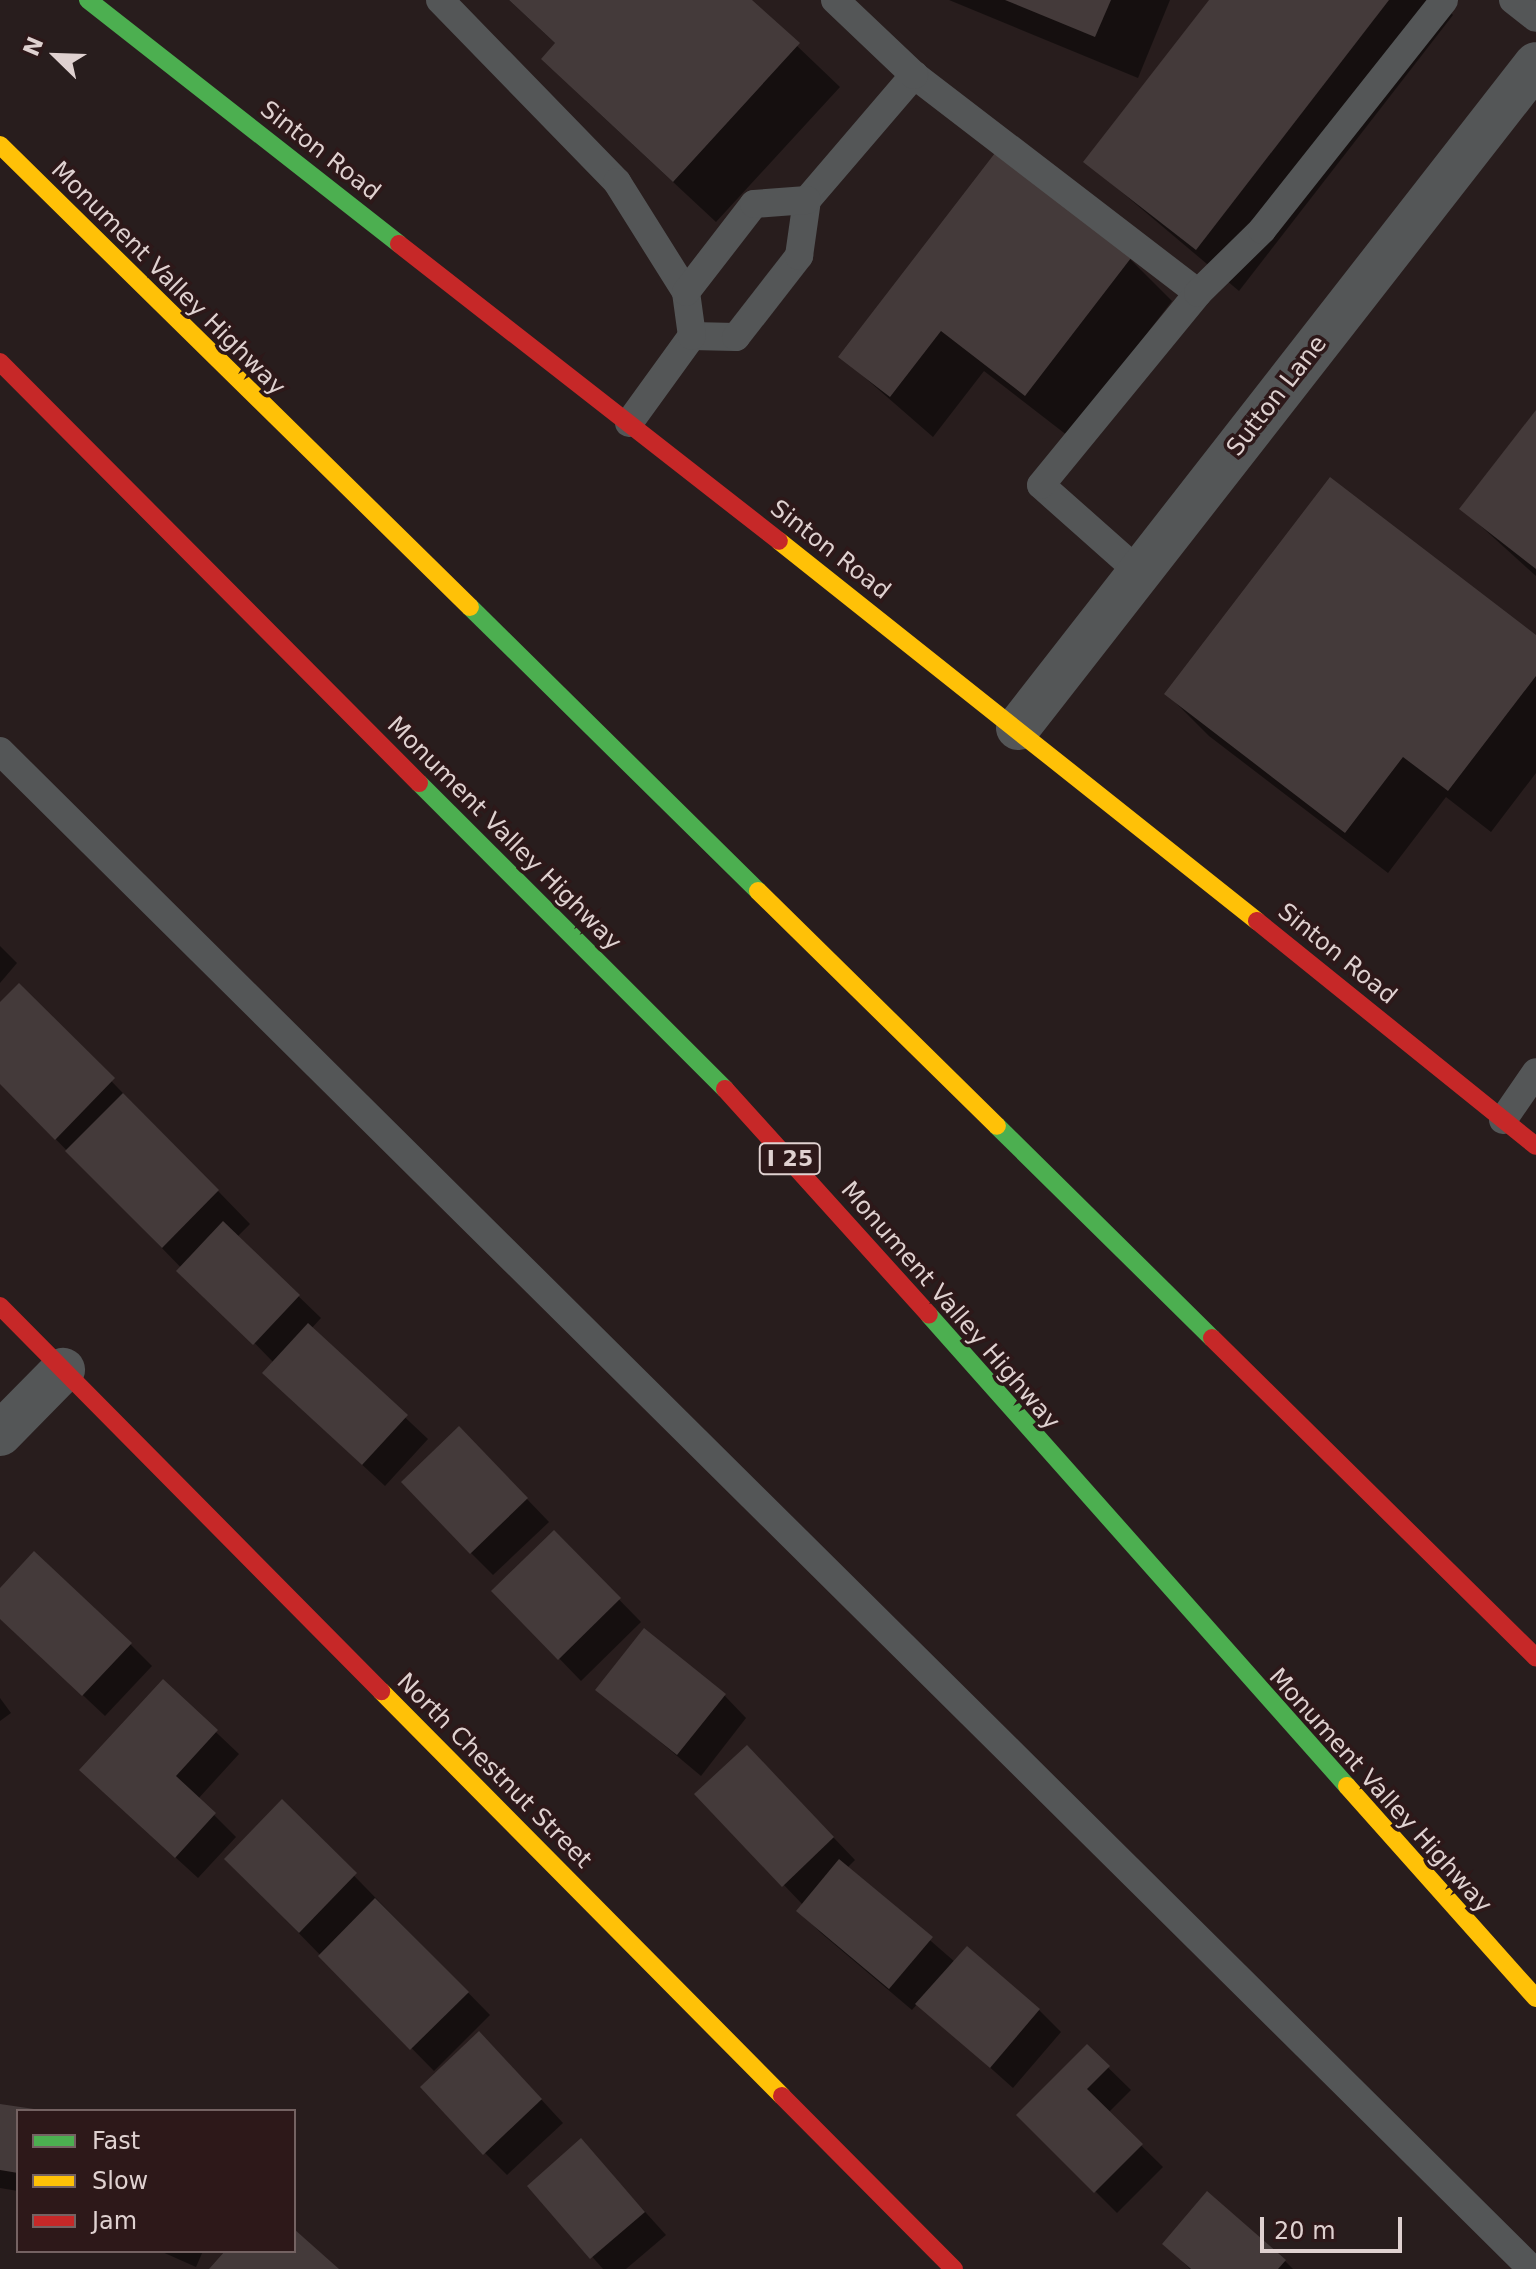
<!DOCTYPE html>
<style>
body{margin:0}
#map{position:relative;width:1536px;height:2269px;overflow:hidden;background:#281d1d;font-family:"DejaVu Sans",sans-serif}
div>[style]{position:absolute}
.shadow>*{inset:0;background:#0007}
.building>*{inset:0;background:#443a3a}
.lane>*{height:28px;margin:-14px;padding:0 14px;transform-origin:14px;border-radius:14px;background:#545657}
.street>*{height:44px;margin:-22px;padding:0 22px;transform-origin:22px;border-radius:22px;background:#545657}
.fast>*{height:18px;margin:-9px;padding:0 9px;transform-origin:9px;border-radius:9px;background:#4caf50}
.slow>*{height:18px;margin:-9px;padding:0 9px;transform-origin:9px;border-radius:9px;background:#ffc107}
.jam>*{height:18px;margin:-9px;padding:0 9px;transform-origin:9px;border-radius:9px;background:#c62828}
span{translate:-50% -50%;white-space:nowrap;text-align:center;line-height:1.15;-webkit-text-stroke:7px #2d1819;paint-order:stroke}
.shield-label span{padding:2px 6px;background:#2d1819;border:2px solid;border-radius:6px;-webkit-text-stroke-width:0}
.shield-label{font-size:22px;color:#dfd1d0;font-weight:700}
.street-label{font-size:24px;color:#dfd1d0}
.legend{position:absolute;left:16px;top:2109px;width:280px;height:144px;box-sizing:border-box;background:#2d1819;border:2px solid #746262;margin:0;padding:10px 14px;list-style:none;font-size:24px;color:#dfd1d0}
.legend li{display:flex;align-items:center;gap:16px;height:40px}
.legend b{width:40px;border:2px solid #746262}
.north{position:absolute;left:16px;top:16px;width:80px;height:80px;-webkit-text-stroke:6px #2d1819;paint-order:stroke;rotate:293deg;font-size:22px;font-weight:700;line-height:32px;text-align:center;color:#dfd1d0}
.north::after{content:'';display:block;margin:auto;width:28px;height:36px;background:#dfd1d0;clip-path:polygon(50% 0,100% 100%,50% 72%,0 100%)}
.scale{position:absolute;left:1260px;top:2217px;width:142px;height:36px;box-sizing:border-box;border:4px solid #dfd1d0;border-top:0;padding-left:10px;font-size:24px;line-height:28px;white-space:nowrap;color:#dfd1d0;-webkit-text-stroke:6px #2d1819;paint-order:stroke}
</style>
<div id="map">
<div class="shadow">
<div style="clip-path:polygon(509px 0,749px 0,840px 87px,716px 222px,586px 101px,556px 44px)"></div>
<div style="clip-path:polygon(949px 0,1170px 0,1138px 78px)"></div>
<div style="clip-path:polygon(1212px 0,1438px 0,1453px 15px,1239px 291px,1086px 162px)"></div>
<div style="clip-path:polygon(1130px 259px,1172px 301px,1068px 436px,984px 371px,933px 437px,840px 356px)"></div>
<div style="clip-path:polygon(1536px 413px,1536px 576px,1462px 509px)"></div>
<div style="clip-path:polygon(1536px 638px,1536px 773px,1491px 832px,1446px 797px,1388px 873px,1209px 736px,1167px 694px)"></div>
<div style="clip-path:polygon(0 946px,17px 963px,0 983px)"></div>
<div style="clip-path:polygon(19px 986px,250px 1224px,237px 1237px,321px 1318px,311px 1329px,428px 1439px,385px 1486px,287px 1395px,274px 1363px,0 1082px,0 1005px)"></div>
<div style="clip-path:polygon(481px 1451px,549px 1522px,493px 1575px,471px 1553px)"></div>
<div style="clip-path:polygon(554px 1533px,641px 1622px,581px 1681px,494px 1591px)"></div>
<div style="clip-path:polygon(0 1591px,130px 1644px,152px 1666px,105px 1716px,0 1617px)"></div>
<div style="clip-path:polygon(163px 1682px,239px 1754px,198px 1799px,236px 1837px,198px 1878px,104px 1792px)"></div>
<div style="clip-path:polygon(597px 1689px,724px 1695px,746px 1718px,701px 1776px)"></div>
<div style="clip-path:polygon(0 1698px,11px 1713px,0 1721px)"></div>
<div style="clip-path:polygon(769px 1770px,855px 1860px,847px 1868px,955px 1962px,1039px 2010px,1061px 2032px,1013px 2088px,918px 2003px,912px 2010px,821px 1933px,799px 1911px,803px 1905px,697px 1794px)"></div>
<div style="clip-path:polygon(282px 1802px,490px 2015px,434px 2071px,226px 1859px)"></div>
<div style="clip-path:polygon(1087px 2047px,1131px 2090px,1108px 2113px,1163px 2167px,1117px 2213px,1019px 2115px)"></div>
<div style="clip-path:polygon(501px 2056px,563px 2123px,507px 2175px,485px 2153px)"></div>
<div style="clip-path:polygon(0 2106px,32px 2111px,18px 2111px,18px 2191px,0 2188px)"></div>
<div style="clip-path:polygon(581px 2141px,666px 2235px,626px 2269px,603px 2269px,530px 2186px)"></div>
<div style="clip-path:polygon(1207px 2194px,1285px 2261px,1293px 2269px,1190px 2269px,1165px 2244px)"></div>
<div style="clip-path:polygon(160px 2251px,203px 2251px,196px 2267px)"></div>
</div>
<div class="building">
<div style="clip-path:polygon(509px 0,752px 0,800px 43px,673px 182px,541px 59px,555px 43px)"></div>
<div style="clip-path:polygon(1005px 0,1111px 0,1095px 37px)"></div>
<div style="clip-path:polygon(1209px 0,1389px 0,1196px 250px,1083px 162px)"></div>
<div style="clip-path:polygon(995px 153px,1131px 258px,1025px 396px,941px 331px,890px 397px,838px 357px)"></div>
<div style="clip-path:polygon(1536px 410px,1536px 569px,1459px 509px)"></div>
<div style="clip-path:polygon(1330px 477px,1536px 635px,1536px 676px,1448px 791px,1403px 757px,1345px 833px,1164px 694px)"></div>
<div style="clip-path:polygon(19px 983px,115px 1078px,55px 1140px,0 1084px,0 1002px)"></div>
<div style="clip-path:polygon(123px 1093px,219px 1190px,162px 1248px,65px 1151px)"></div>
<div style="clip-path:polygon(223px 1221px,300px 1295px,253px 1345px,176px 1271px)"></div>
<div style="clip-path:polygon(308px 1323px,408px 1415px,362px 1465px,262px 1373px)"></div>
<div style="clip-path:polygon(459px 1426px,528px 1498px,470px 1554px,401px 1482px)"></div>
<div style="clip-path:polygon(554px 1530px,621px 1598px,558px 1660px,491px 1591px)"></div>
<div style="clip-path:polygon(34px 1551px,132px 1643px,82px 1696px,0 1619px,0 1588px)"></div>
<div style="clip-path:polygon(644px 1628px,726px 1694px,677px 1755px,595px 1690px)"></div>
<div style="clip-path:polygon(163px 1679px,218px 1730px,176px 1776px,216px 1813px,175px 1858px,79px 1770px)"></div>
<div style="clip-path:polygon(747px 1745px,834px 1837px,782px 1887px,694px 1794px)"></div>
<div style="clip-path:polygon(282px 1799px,357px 1873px,299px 1933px,224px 1859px)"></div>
<div style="clip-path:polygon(839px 1859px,933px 1937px,889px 1989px,796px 1911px)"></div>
<div style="clip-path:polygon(375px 1898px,469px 1992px,410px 2050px,318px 1956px)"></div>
<div style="clip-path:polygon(967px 1946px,1040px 2009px,990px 2068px,915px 2004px)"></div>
<div style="clip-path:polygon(479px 2031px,542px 2099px,483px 2155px,420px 2087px)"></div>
<div style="clip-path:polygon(1087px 2044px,1110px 2066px,1087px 2089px,1143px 2144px,1094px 2193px,1016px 2115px)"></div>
<div style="clip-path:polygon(0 2104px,34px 2109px,18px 2111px,18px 2173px,0 2170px)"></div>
<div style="clip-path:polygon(581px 2138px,645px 2212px,590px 2259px,527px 2186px)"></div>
<div style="clip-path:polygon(1207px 2191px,1286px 2260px,1278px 2269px,1191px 2269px,1162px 2244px)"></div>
<div style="clip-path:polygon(294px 2229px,339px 2269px,209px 2269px,225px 2251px,294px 2251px)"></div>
</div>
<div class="lane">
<div style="left:440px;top:0;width:254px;rotate:45.8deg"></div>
<div style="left:617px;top:182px;width:130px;rotate:57.9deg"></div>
<div style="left:1513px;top:0;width:29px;rotate:38deg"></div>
<div style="left:914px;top:75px;width:358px;rotate:37.5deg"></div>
<div style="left:692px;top:336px;width:44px;rotate:1.3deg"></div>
<div style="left:736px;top:337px;width:103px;rotate:-52.1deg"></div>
<div style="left:799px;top:256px;width:57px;rotate:-81.9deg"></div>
<div style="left:807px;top:200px;width:165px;rotate:-49.4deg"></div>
<div style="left:914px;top:75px;width:109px;rotate:-136.5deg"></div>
<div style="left:629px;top:423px;width:107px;rotate:-54.1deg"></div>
<div style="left:692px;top:336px;width:44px;rotate:-97.8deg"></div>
<div style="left:686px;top:292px;width:111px;rotate:-52.3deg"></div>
<div style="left:754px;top:204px;width:53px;rotate:-4.3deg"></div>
<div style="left:1140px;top:573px;width:132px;rotate:-138.4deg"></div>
<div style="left:1041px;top:485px;width:248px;rotate:-50.7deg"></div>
<div style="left:1198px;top:293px;width:90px;rotate:-44.5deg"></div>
<div style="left:1262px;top:230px;width:293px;rotate:-51.6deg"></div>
<div style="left:0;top:751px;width:2157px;rotate:44.74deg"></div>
<div style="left:1503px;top:1120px;width:58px;rotate:-55.5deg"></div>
</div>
<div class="street">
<div style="left:1018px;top:728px;width:842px;rotate:-52.04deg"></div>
<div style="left:0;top:1434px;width:90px;rotate:-45.5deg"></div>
</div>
<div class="fast">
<div style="left:88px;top:0;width:395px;rotate:38.1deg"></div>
<div style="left:470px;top:607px;width:404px;rotate:44.6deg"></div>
<div style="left:419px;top:783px;width:433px;rotate:45deg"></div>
<div style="left:997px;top:1126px;width:302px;rotate:44.6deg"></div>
<div style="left:929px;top:1315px;width:630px;rotate:48.41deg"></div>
</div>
<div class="slow">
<div style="left:0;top:145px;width:659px;rotate:44.51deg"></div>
<div style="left:779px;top:541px;width:611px;rotate:38.48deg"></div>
<div style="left:758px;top:891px;width:335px;rotate:44.5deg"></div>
<div style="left:381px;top:1691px;width:570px;rotate:45.28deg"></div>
<div style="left:1347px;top:1786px;width:284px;rotate:48.3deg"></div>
</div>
<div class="jam">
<div style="left:399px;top:244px;width:482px;rotate:38deg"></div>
<div style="left:0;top:362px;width:594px;rotate:45.14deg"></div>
<div style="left:1257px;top:921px;width:358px;rotate:38.9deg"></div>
<div style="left:725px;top:1089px;width:304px;rotate:47.9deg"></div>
<div style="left:0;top:1306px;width:542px;rotate:45.3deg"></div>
<div style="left:1212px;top:1338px;width:455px;rotate:44.6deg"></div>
<div style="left:782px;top:2096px;width:244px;rotate:45.2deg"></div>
</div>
<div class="shield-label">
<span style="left:790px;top:1159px">I 25</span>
</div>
<div class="street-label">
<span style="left:320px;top:151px;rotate:38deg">Sinton Road</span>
<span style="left:168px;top:279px;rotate:45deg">Monument Valley Highway</span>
<span style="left:1277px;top:396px;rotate:-52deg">Sutton Lane</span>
<span style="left:830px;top:550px;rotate:38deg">Sinton Road</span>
<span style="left:504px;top:834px;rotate:45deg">Monument Valley Highway</span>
<span style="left:1337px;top:954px;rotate:39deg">Sinton Road</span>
<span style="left:950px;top:1306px;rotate:49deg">Monument Valley Highway</span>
<span style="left:494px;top:1771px;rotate:45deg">North Chestnut Street</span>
<span style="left:1380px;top:1791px;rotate:48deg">Monument Valley Highway</span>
</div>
<ul class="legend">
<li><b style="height:10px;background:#4caf50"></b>Fast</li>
<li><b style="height:10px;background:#ffc107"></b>Slow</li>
<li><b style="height:10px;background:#c62828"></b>Jam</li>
</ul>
<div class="north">N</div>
<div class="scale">20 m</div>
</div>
